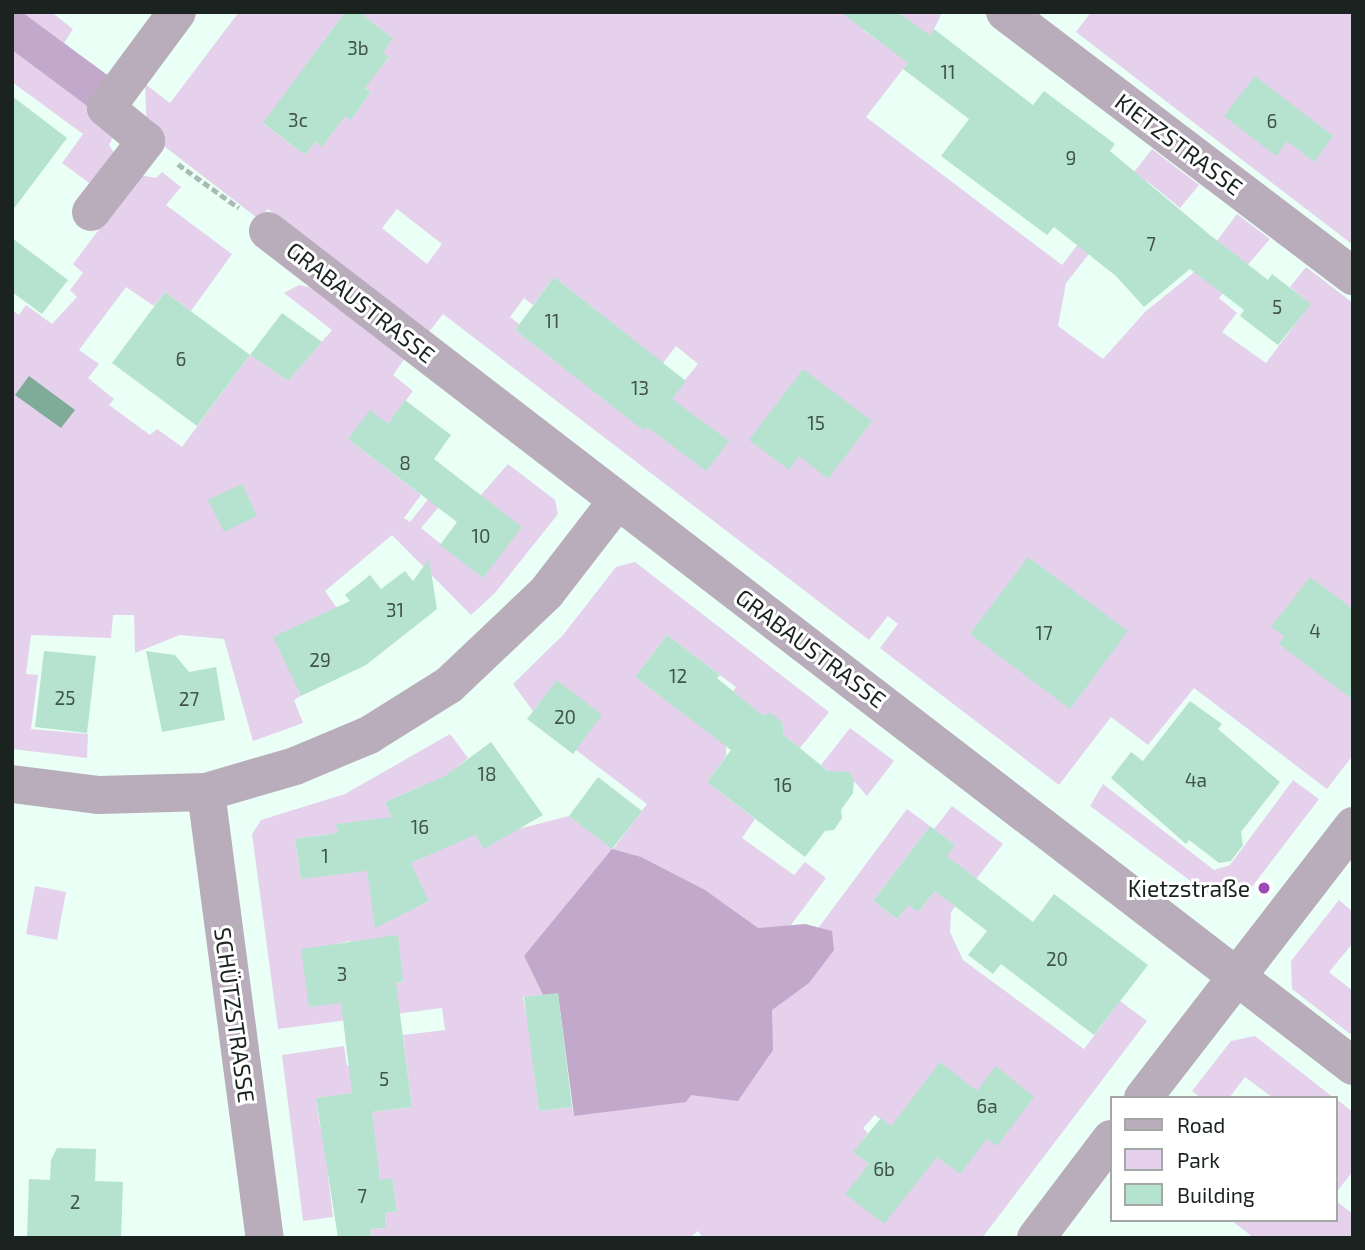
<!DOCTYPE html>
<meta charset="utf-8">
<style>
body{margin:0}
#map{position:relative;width:1365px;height:1250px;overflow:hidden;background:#eafff6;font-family:"Exo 2",sans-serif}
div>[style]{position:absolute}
.green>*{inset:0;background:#e5d1ec}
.forest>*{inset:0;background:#c2a9cb}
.water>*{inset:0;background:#7fac99}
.building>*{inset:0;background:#b5e3d0}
.path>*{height:4.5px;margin-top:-2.25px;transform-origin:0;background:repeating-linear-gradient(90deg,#aabbb4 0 7px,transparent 0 10.5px)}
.minor>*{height:38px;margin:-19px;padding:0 19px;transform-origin:19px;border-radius:19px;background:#b9adbc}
.dots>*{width:19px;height:19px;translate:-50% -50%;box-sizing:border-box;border:4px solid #fff;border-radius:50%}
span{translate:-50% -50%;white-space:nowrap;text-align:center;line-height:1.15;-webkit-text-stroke:6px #fff;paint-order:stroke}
.number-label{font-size:19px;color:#41534b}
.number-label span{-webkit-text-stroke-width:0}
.street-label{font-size:23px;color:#1a231f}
.poi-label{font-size:23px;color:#1a231f}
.right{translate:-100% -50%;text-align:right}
.frame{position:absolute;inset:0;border:14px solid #1a231f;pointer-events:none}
.legend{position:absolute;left:1110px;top:1096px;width:228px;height:126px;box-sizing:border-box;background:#fff;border:2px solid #a3a7a5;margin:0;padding:9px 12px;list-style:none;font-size:21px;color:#1a231f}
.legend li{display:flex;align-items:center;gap:14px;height:35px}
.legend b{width:35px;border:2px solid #a3a7a5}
</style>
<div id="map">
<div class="green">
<div style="clip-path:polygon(22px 12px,51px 12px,73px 29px,64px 43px)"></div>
<div style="clip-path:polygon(evenodd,239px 12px,345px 12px,322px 43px,366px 75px,376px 63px,381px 67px,389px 58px,383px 53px,393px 38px,359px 12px,867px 12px,873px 16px,863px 30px,880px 42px,905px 12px,937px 12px,941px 15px,934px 29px,866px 117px,1062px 265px,1152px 149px,1199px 185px,1180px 208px,1147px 181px,1066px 283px,1058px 326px,1103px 359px,1145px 312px,1192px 274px,1237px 214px,1270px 239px,1219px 298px,1237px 313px,1222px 332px,1266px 363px,1310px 304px,1290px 287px,1306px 267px,1353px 303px,1353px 755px,1327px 789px,1194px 688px,1148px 745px,1111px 717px,1059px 785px,880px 648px,898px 624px,888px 616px,869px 640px,443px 314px,428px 333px,268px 209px,260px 220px,147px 133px,145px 84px,170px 103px,239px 12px,340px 69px,371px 92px,351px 120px,340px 69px,239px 12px,291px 87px,322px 147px,315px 142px,305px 155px,264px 124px,291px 87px,239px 12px,397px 209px,442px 244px,427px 264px,382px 228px,397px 209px,239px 12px,554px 277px,597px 311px,556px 362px,515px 330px,519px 324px,510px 317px,524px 298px,533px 305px,554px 277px,239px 12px,676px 346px,698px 364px,644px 430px,599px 396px,631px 354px,663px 363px,676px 346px)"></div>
<div style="clip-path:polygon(1091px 12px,1353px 12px,1353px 245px,1076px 32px)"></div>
<div style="clip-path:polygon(12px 50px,91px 109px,88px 114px,114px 135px,109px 145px,116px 156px,92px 185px,62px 163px,83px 134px,12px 82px)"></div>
<div style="clip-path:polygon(162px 172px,181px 187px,166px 205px,232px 254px,191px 311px,165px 292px,154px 306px,126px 287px,79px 350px,99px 364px,88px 378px,114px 399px,109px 405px,150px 435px,157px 429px,182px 447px,250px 355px,288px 381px,332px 330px,284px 293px,299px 285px,313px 288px,405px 358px,393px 375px,413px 391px,388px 424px,348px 439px,421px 495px,404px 518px,410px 522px,443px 480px,454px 489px,421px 528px,483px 578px,480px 496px,508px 464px,555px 500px,558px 514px,495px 593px,471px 615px,392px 535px,325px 591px,337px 608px,274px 637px,301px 696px,294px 700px,303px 723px,253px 741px,224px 639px,180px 635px,135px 653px,134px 615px,113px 615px,111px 638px,31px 635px,26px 674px,38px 675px,31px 729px,88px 734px,87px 758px,12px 749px,12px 310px,19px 315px,26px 305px,52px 324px,77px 297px,70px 290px,83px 273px,73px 264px,140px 175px,156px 178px)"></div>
<div style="clip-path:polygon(evenodd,635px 562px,829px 712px,800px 748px,784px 735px,782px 722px,771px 714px,759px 715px,726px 747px,726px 756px,707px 782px,755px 819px,742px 838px,794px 875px,805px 862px,826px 878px,765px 960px,524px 956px,543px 995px,523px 997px,527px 1019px,543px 1017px,534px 1072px,539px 1111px,572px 1107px,574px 1116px,751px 1018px,907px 809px,930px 826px,873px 901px,897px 919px,909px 905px,919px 911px,935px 891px,926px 884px,955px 845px,934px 829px,952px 806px,1003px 844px,951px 912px,950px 932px,963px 960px,1084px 1049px,1120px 1001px,1147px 1021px,982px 1238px,703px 1238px,698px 1231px,689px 1238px,371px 1238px,370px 1229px,386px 1228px,385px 1213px,397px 1211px,392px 1179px,380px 1180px,379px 1169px,328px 1176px,333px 1217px,303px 1221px,282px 1055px,344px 1046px,347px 1066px,357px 1065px,360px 1092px,316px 1098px,320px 1127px,373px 1120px,372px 1112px,412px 1107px,403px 1035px,445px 1030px,442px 1008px,278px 1029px,252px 834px,261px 820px,345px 794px,450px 734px,468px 758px,456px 768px,460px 812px,484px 848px,518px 829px,569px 816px,613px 849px,647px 804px,576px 750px,557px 681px,533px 711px,513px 684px,563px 635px,616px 567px,635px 562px,667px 635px,736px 687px,733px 692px,688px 717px,635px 677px,667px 635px,635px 562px,424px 785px,436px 809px,421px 844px,427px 856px,413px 862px,385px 802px,424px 785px,635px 562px,337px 824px,354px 872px,301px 879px,295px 839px,338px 833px,337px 824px,635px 562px,414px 870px,429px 901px,415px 908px,373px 913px,414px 870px,635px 562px,349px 941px,400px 962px,403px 982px,381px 985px,332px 945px,349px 941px,635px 562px,875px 1115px,919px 1149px,846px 1194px,869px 1164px,854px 1152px,868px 1133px,863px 1128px,875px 1115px)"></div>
<div style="clip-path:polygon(850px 728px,894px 761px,867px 796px,846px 772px,830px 772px,821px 765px)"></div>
<div style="clip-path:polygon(1293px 780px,1319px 799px,1245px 896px,1212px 897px,1090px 806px,1103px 784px,1214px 870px,1230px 865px)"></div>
<div style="clip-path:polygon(35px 886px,66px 892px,57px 940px,26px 934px)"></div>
<div style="clip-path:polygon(1339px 900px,1353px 912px,1353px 943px,1329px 972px,1353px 991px,1353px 1036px,1292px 989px,1291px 961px)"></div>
<div style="clip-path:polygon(1255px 1036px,1334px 1098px,1273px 1098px,1245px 1077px,1229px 1098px,1201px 1098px,1192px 1091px,1231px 1041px)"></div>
<div style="clip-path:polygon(1335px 1098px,1353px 1112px,1353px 1171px,1335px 1194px)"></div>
<div style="clip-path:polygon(1335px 1200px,1353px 1214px,1353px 1238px,1254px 1238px,1231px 1220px,1335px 1220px)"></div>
</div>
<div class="forest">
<div style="clip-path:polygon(12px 12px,22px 12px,114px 80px,91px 109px,12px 50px)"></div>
<div style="clip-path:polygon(612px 849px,641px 857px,705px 890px,758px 928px,805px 924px,832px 931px,834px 950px,809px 983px,772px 1010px,773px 1050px,738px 1101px,691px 1095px,686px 1102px,574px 1116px,558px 994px,543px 995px,524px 956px)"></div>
</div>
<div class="water">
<div style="clip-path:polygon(29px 376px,75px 410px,61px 428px,15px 395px)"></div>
</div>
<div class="building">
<div style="clip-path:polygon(345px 12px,359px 12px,393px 38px,383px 53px,389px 57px,365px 88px,371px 92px,351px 120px,345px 116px,322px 147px,315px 142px,305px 155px,263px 123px)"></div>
<div style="clip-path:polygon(840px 12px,898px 12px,929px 35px,934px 29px,1033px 105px,1044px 91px,1115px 144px,1110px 151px,1210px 235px,1268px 280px,1272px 274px,1311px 304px,1278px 345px,1240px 316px,1244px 310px,1190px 269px,1144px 307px,1116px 276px,1054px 227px,1047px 235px,941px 156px,969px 119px,903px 69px,908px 63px)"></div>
<div style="clip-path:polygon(1255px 76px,1333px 136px,1314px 162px,1287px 141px,1276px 156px,1224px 116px)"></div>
<div style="clip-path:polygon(12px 96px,67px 138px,12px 211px)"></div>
<div style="clip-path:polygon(12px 238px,68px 280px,42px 314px,12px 292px)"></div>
<div style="clip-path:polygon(554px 277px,686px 381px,672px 399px,729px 441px,706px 471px,647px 427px,644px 431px,515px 330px)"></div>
<div style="clip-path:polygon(165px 292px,250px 355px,197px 426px,112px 363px)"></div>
<div style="clip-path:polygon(282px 313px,322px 342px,288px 381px,250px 355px)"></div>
<div style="clip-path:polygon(803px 369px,872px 421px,828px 479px,799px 456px,789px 470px,749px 440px)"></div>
<div style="clip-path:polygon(405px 400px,451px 435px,434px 459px,522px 527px,483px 578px,440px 545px,457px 522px,348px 439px,370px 410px,388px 424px)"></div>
<div style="clip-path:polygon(242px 484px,257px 516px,224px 532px,208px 500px)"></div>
<div style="clip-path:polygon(1028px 557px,1128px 631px,1070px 709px,970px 634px)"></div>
<div style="clip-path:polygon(429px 559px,437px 609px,366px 665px,301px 696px,273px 637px,350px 601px,345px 595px,370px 575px,381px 589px,405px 571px,413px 581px)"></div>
<div style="clip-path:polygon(1310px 577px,1353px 609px,1353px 700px,1279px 644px,1284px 636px,1271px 627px)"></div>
<div style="clip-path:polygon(667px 635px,720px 675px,717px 678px,762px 715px,771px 713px,782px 722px,784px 735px,828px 771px,849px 772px,854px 780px,853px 793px,841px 810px,842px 818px,834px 830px,825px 831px,805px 857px,707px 782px,731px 750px,635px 677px)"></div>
<div style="clip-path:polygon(44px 651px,96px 656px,87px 733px,35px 727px)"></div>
<div style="clip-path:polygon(146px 651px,175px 655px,189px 672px,216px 667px,225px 720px,162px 732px)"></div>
<div style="clip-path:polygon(557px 680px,602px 715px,573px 754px,527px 719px)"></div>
<div style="clip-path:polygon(1190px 701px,1222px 724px,1218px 729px,1280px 782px,1241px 832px,1243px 845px,1231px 861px,1219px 863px,1189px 840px,1186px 844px,1111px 778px,1131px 752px,1143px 761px)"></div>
<div style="clip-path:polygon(491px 742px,543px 815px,484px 849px,475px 835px,411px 863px,429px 901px,375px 928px,367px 871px,301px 879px,295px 839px,338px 833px,336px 824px,392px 817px,385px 802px,445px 776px)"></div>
<div style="clip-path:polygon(598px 777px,642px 811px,612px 849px,569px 816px)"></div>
<div style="clip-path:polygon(930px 826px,955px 845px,947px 856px,1033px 922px,1054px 894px,1148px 965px,1094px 1035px,1001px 964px,993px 974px,968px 955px,987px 931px,935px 891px,918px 912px,909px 905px,897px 919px,873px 901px)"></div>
<div style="clip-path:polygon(398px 935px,403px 982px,396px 983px,412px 1107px,372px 1112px,380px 1180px,392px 1178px,397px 1211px,385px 1213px,386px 1228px,370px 1229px,371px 1238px,338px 1238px,316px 1098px,352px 1093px,341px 1003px,309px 1007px,301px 949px)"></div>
<div style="clip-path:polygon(558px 993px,572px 1107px,539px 1111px,524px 997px)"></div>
<div style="clip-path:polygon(940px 1062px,977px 1091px,996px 1066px,1034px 1097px,997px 1146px,987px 1139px,960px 1174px,937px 1157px,884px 1224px,845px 1194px,869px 1164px,853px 1152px,881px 1118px,891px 1126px)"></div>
<div style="clip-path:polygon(57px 1148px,96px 1149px,95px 1181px,123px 1182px,121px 1238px,27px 1238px,29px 1179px,50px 1180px,51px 1160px)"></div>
</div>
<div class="path">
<div style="left:178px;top:164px;width:75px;rotate:35.8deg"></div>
</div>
<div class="minor">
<div style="left:1005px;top:12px;width:437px;rotate:37.2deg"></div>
<div style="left:91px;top:212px;width:90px;rotate:-52.2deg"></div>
<div style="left:146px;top:141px;width:52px;rotate:-140.5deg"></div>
<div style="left:106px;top:108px;width:119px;rotate:-53.5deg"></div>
<div style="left:268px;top:231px;width:1369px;rotate:37.58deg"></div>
<div style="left:12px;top:784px;width:88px;rotate:7.2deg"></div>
<div style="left:99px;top:795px;width:107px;rotate:-1.6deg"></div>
<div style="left:206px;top:792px;width:93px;rotate:-16.3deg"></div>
<div style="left:295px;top:766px;width:80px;rotate:-22.7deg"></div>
<div style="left:369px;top:735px;width:94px;rotate:-32deg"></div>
<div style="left:449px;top:685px;width:134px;rotate:-43.5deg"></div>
<div style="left:546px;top:593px;width:116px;rotate:-52.3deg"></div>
<div style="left:206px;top:792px;width:450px;rotate:82.5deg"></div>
<div style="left:1143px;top:1098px;width:344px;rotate:-52.3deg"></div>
<div style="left:1036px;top:1238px;width:124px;rotate:-52.9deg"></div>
</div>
<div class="dots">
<div style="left:1264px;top:888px;background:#9d49b7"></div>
</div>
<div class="number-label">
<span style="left:358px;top:48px">3b</span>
<span style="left:948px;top:72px">11</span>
<span style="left:298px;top:120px">3c</span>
<span style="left:1272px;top:121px">6</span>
<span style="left:1071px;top:158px">9</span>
<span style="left:1151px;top:244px">7</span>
<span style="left:1277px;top:307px">5</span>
<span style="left:552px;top:321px">11</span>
<span style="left:181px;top:359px">6</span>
<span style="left:640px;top:388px">13</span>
<span style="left:816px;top:423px">15</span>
<span style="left:405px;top:463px">8</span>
<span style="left:481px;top:536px">10</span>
<span style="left:395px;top:610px">31</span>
<span style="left:1315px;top:631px">4</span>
<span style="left:1044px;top:633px">17</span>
<span style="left:320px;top:660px">29</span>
<span style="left:678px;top:676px">12</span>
<span style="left:65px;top:698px">25</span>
<span style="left:189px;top:699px">27</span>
<span style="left:565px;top:717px">20</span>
<span style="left:487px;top:774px">18</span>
<span style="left:1196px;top:780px">4a</span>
<span style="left:783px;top:785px">16</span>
<span style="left:420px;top:827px">16</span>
<span style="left:325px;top:856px">1</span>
<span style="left:1057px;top:959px">20</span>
<span style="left:342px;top:974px">3</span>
<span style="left:384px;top:1079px">5</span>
<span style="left:987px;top:1106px">6a</span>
<span style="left:884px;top:1169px">6b</span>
<span style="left:362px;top:1196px">7</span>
<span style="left:75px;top:1202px">2</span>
</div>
<div class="street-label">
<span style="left:1179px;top:144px;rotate:37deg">KIETZSTRASSE</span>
<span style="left:361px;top:302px;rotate:38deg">GRABAUSTRASSE</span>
<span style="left:811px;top:648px;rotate:37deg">GRABAUSTRASSE</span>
<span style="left:235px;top:1015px;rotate:82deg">SCHÜTZSTRASSE</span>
</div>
<div class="poi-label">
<span class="right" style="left:1250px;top:888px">Kietzstraße</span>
</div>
<div class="frame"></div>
<ul class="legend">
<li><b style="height:9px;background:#b9adbc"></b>Road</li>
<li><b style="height:19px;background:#e5d1ec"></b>Park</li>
<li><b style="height:19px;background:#b5e3d0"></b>Building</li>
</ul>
</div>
